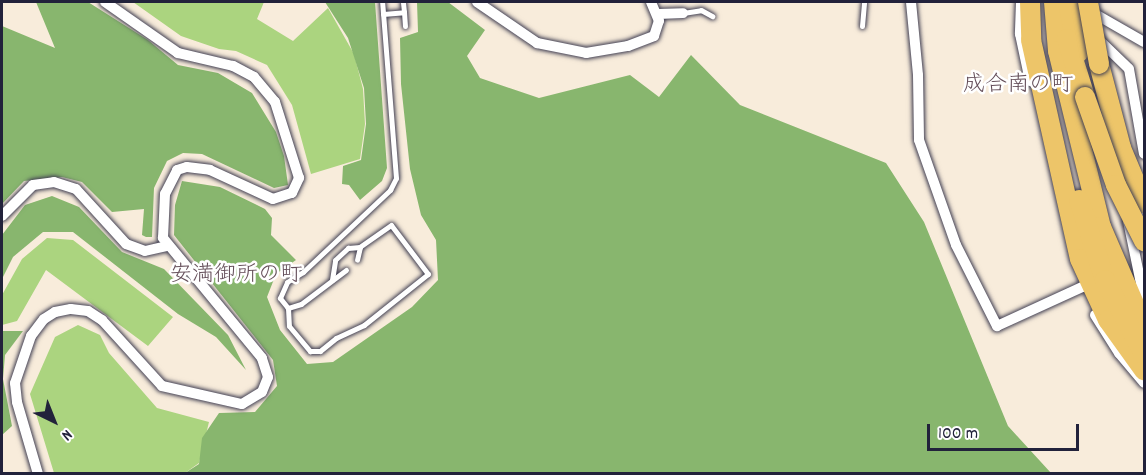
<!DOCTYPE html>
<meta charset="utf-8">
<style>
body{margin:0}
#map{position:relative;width:1146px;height:475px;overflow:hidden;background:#f8ecdb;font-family:Dekko,"Klee One",sans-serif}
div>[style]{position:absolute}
.green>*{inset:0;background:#abd47f}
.forest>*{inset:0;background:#88b66e}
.roads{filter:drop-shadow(0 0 2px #424053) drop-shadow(0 0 2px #424053)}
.service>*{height:5px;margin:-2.5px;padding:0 2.5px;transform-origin:2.5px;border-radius:2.5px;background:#fff}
.minor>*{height:10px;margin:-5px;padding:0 5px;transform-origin:5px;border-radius:5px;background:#fff}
.motorway>*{height:20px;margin:-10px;padding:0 10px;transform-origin:10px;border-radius:10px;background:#edc569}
.bridges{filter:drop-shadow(0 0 2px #424053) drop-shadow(0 0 2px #424053)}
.motorway-bridge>*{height:20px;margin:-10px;padding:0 10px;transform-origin:10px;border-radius:10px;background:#edc569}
span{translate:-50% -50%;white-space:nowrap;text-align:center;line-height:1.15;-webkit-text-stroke:5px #fff;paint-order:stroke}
.neighbourhood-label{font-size:22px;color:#654f5a}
.frame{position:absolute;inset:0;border:3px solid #22223b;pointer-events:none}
.north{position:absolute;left:24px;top:391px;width:60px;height:60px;-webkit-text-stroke:4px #fff;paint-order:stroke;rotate:137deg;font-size:16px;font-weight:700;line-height:24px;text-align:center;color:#22223b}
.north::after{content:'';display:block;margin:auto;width:21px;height:27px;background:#22223b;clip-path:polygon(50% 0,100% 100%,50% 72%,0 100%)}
.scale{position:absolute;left:927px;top:424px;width:152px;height:27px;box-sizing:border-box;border:3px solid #22223b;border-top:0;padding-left:8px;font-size:18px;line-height:21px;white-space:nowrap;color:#22223b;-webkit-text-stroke:4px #fff;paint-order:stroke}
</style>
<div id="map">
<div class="green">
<div style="clip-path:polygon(133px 2px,264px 2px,257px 19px,293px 41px,328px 8px,354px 54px,363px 89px,365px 124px,360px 159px,311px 174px,292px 105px,267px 65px,236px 51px,219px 49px,181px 36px)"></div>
<div style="clip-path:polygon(47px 238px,73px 240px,173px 317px,148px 346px,46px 270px,17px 321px,2px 325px,2px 295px,22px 259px)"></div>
<div style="clip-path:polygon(78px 325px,100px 335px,109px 353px,157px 408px,209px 422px,199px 463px,185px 473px,54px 473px,30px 394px,55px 337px)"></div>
</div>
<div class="forest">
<div style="clip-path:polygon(36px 2px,88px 2px,148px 40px,178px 65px,218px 73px,252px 93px,276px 132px,284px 156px,288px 185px,274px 188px,202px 154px,183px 153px,167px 161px,154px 188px,152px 237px,146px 237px,142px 235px,144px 209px,112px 212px,82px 182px,62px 177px,24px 181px,2px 204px,2px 26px,55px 48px)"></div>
<div style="clip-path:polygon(325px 2px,375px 2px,387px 168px,382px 181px,360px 200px,349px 185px,342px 184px,343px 166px,361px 160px,366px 124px,364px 88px,348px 38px)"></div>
<div style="clip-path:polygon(417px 2px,448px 2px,485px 30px,467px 56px,480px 78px,539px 98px,630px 75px,659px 97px,691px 55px,740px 105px,886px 163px,924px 222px,1008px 426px,1051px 473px,185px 473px,199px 464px,202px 438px,219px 413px,255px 412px,277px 386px,273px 360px,174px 235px,175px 205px,182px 181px,220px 187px,265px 209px,272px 218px,271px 235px,296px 260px,276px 274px,267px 297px,280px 330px,307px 364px,333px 362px,412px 307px,438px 280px,436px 240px,421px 215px,410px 169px,401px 84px,400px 38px,418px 32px)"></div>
<div style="clip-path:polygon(52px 196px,79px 207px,122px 252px,164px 269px,228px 335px,246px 370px,216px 337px,178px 314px,73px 232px,43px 232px,13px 257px,2px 279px,2px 235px,25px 205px)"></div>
<div style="clip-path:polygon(2px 331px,23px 331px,5px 355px,3px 379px,12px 426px,2px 435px)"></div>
</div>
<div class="roads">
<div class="service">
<div style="left:404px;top:12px;width:14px;rotate:86deg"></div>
<div style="left:683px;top:13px;width:18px;rotate:-9deg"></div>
<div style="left:701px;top:10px;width:13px;rotate:29deg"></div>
<div style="left:383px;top:14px;width:21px;rotate:-5deg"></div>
<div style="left:404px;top:12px;width:10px;rotate:-96deg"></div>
<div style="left:862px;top:26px;width:24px;rotate:-85deg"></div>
<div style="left:346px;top:270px;width:56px;rotate:142.9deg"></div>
<div style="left:301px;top:304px;width:14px;rotate:163deg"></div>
<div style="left:288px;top:308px;width:13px;rotate:-129deg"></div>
<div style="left:280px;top:298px;width:17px;rotate:-66deg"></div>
<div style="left:287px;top:282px;width:19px;rotate:-32deg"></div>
<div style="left:303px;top:272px;width:120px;rotate:-43.3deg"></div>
<div style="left:390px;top:190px;width:13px;rotate:-63deg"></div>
<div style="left:396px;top:178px;width:177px;rotate:-94.5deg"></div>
<div style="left:332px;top:280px;width:20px;rotate:-81deg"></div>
<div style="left:335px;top:260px;width:18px;rotate:-43deg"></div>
<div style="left:348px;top:248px;width:12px;rotate:-5deg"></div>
<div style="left:288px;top:308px;width:18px;rotate:87deg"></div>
<div style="left:289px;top:326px;width:33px;rotate:50deg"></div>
<div style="left:310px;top:351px;width:10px"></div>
<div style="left:320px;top:351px;width:21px;rotate:-39deg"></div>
<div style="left:336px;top:338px;width:31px;rotate:-25deg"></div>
<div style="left:364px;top:325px;width:82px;rotate:-38.6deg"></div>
<div style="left:428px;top:274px;width:61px;rotate:-127.1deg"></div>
<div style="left:391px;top:225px;width:38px;rotate:145deg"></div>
<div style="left:360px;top:247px;width:13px;rotate:103deg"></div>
</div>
<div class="minor">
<div style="left:477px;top:2px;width:73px;rotate:34.3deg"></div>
<div style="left:537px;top:43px;width:50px;rotate:11.5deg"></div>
<div style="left:586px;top:53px;width:43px;rotate:-9.5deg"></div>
<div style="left:628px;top:46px;width:28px;rotate:-21deg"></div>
<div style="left:654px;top:36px;width:16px;rotate:-72deg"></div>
<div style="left:659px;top:21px;width:21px;rotate:-113deg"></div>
<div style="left:911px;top:2px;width:73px;rotate:84.5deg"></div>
<div style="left:918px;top:75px;width:65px;rotate:89.1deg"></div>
<div style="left:919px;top:140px;width:111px;rotate:70.6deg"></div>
<div style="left:956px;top:245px;width:91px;rotate:63.2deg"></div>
<div style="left:997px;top:326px;width:94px;rotate:-24.6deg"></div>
<div style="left:1021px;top:2px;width:32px;rotate:92deg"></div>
<div style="left:1020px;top:34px;width:48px;rotate:78deg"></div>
<div style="left:1090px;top:11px;width:62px;rotate:29.9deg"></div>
<div style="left:658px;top:14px;width:25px;rotate:-2deg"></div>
<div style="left:1095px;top:36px;width:47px;rotate:44.1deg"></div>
<div style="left:1129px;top:69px;width:86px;rotate:80deg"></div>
<div style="left:1144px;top:213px;width:18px;rotate:153deg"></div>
<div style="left:1128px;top:221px;width:79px;rotate:78.3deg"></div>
<div style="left:2px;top:216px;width:44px;rotate:-45deg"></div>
<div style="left:33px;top:185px;width:21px;rotate:-8deg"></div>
<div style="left:54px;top:182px;width:23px;rotate:18deg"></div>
<div style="left:76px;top:189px;width:74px;rotate:47.7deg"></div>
<div style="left:126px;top:244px;width:20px;rotate:20deg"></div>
<div style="left:145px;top:251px;width:23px;rotate:-13deg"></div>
<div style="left:1095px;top:315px;width:45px;rotate:57.7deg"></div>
<div style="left:1119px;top:353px;width:39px;rotate:50deg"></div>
<div style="left:38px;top:474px;width:75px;rotate:-106.3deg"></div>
<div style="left:17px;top:402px;width:19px;rotate:-96deg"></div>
<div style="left:15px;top:383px;width:50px;rotate:-71.2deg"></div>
<div style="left:31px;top:336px;width:21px;rotate:-53deg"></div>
<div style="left:44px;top:319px;width:13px;rotate:-32deg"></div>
<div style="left:55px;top:312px;width:16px;rotate:-11deg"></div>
<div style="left:71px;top:309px;width:17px;rotate:7deg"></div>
<div style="left:88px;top:311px;width:17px;rotate:33deg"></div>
<div style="left:102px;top:320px;width:89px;rotate:47.7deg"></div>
<div style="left:162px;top:386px;width:82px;rotate:12.7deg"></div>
<div style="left:242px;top:404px;width:23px;rotate:-31deg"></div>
<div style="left:262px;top:392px;width:16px;rotate:-68deg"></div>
<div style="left:268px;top:377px;width:20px;rotate:-108deg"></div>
<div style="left:262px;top:358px;width:156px;rotate:-129.5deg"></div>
<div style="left:163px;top:238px;width:44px;rotate:-87.4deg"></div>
<div style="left:165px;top:194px;width:27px;rotate:-63deg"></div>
<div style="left:177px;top:170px;width:10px;rotate:-17deg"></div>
<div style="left:187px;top:167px;width:23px;rotate:7deg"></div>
<div style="left:210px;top:170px;width:69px;rotate:24.7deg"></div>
<div style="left:273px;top:199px;width:20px;rotate:-18deg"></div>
<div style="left:292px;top:193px;width:17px;rotate:-65deg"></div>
<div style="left:299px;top:178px;width:80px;rotate:-107.5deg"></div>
<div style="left:275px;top:102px;width:33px;rotate:-130deg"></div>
<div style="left:254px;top:77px;width:24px;rotate:-152deg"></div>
<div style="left:233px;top:66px;width:57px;rotate:-166.7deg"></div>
<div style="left:178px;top:53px;width:89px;rotate:-145.1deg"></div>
</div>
<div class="motorway">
<div style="left:1030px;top:2px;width:38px;rotate:88deg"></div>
<div style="left:1031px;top:40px;width:224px;rotate:77.4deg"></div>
<div style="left:1080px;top:259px;width:67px;rotate:65.3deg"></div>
<div style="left:1108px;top:320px;width:62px;rotate:54.2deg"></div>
<div style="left:1054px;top:2px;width:49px;rotate:85.3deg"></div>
<div style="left:1058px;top:51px;width:181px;rotate:76.3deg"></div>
<div style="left:1101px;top:227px;width:109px;rotate:66.7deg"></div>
<div style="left:1068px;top:2px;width:52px;rotate:78.9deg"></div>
<div style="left:1067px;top:39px;width:61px;rotate:72.8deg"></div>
<div style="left:1099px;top:64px;width:87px;rotate:75.3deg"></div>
<div style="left:1121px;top:148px;width:60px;rotate:67.3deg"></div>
<div style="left:1079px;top:200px;width:84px;rotate:72deg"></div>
<div style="left:1105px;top:280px;width:84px;rotate:62.2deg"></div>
</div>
</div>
<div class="bridges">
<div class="motorway-bridge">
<div style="left:1088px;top:2px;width:63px;rotate:79.9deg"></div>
<div style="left:1085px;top:97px;width:93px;rotate:70.6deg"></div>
<div style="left:1116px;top:185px;width:63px;rotate:63.4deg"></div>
</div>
</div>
<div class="neighbourhood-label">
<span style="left:1018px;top:86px">成合南の町</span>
<span style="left:236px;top:276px">安満御所の町</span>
</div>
<div class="frame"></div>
<div class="north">N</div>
<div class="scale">100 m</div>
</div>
